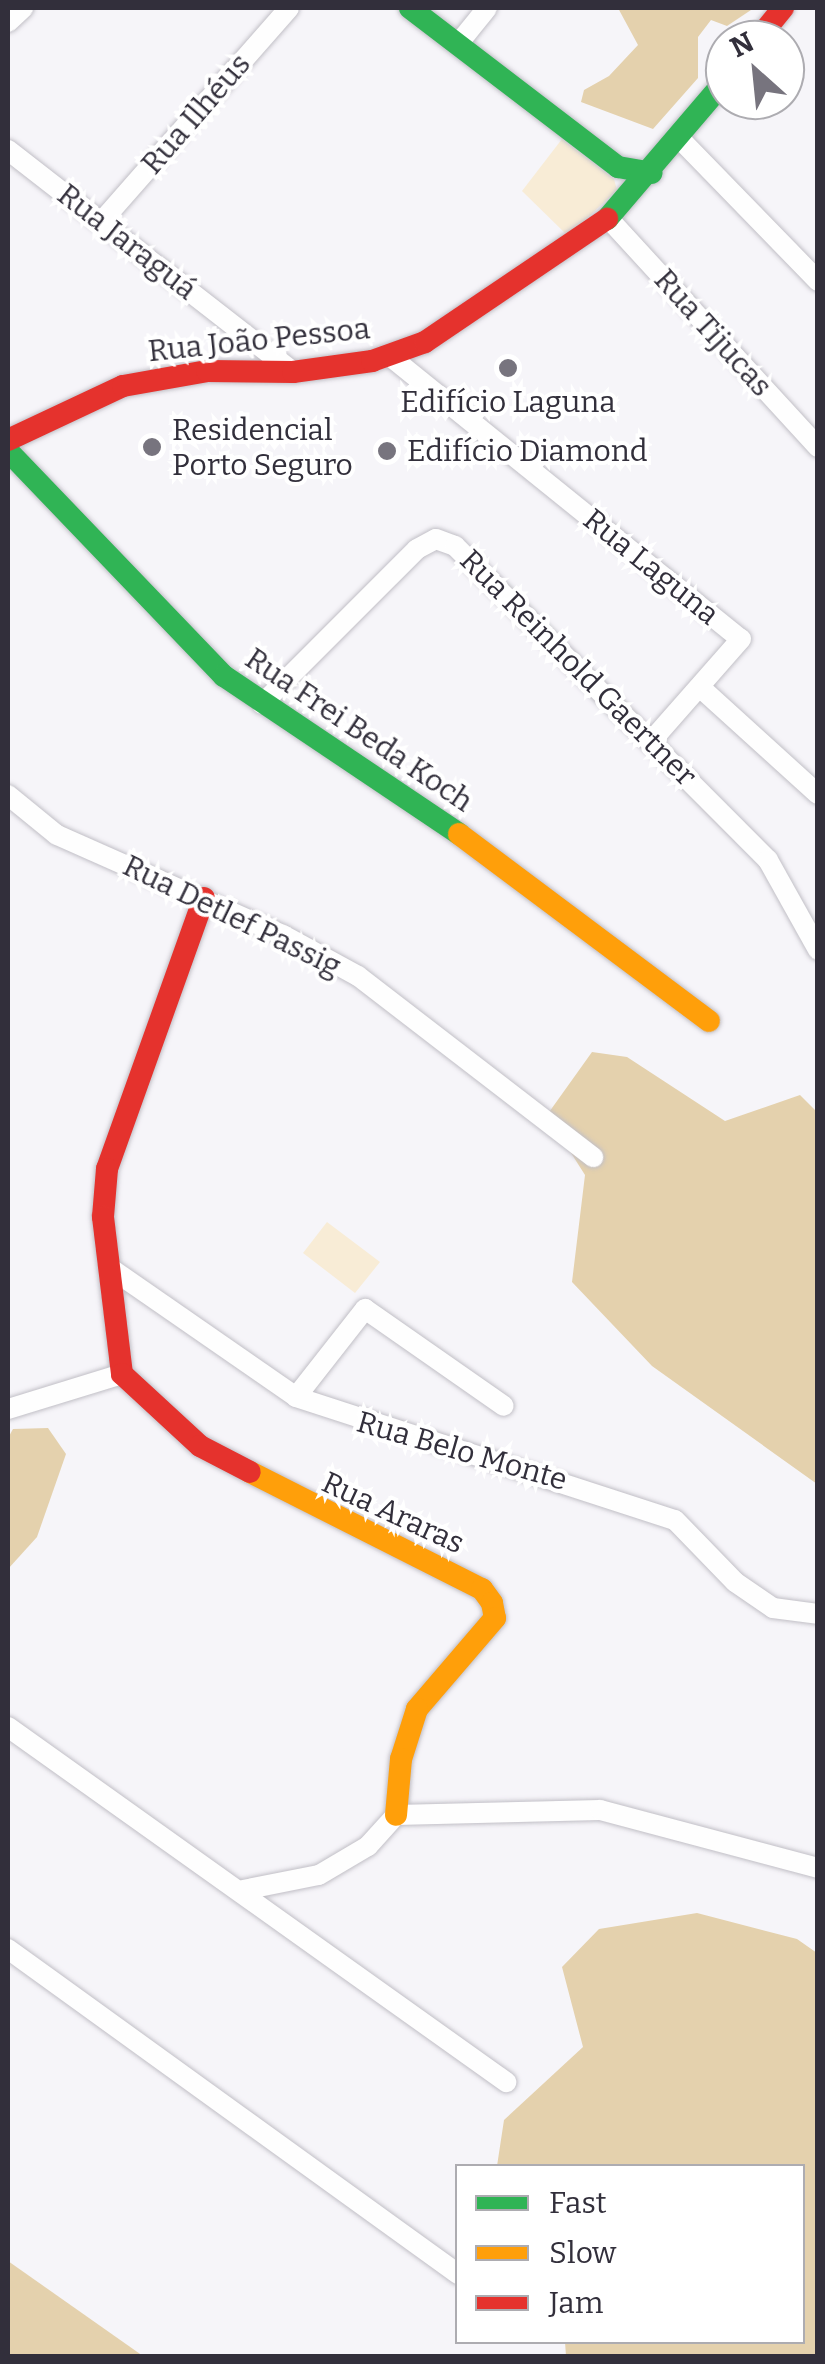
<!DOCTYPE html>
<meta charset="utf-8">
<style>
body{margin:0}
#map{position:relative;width:825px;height:2364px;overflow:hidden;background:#f6f5f9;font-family:Bitter,serif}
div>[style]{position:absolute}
.green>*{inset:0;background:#f8ecd6}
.forest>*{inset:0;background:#e4d1ad}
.roads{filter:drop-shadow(0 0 2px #c1bfc6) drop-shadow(0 0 2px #c1bfc6)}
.street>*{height:20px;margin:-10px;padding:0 10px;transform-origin:10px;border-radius:10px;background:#fefefe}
.fast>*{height:22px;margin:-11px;padding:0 11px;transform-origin:11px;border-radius:11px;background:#30b455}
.slow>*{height:22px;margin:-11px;padding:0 11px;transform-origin:11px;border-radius:11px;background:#ff9f0a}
.jam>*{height:22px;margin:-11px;padding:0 11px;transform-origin:11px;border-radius:11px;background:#e5322d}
.dots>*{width:28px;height:28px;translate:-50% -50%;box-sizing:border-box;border:5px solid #fff;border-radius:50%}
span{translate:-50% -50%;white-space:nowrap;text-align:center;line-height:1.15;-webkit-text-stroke:8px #fff;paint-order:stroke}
.street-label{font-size:30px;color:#322f3b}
.poi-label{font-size:30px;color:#322f3b}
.left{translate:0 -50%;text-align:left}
.frame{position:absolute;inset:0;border:10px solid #322f3b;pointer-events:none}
.legend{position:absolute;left:455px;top:2164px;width:350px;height:180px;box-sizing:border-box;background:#fff;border:2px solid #adacb1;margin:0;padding:12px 18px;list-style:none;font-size:30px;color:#322f3b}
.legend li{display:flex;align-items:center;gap:20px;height:50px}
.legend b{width:50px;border:2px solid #adacb1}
.north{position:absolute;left:705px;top:20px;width:100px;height:100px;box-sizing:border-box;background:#fff;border:2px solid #adacb1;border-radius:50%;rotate:333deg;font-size:28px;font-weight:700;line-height:40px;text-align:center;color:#322f3b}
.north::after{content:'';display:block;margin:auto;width:35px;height:45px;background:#77747e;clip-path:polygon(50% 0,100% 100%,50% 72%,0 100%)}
</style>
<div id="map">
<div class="green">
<div style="clip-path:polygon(562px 139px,614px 179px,617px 190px,568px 236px,522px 191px)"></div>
<div style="clip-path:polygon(327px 1222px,380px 1262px,355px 1293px,303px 1253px)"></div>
</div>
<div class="forest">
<div style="clip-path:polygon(618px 8px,754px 8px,727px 26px,711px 20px,698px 37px,698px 78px,653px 129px,581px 102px,584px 90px,609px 76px,638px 45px)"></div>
<div style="clip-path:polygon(592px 1052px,627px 1057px,725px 1121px,800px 1095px,817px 1112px,817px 1484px,652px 1366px,572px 1282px,585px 1175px,547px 1115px)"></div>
<div style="clip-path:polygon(48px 1428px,66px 1454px,37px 1537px,8px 1569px,8px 1438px,13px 1429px)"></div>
<div style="clip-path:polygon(697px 1913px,797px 1939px,817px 1953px,817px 2356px,566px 2356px,565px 2342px,802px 2342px,802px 2166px,497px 2166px,504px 2120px,583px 2047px,562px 1967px,599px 1929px)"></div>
<div style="clip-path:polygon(8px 2261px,143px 2356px,8px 2356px)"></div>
</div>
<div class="roads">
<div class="street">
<div style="left:8px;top:22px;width:21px;rotate:-43deg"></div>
<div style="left:458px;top:44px;width:46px;rotate:-51.1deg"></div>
<div style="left:680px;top:139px;width:198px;rotate:45.8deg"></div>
<div style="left:8px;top:150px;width:361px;rotate:37.9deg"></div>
<div style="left:608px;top:218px;width:311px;rotate:47.5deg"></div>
<div style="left:102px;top:221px;width:283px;rotate:-48.7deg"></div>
<div style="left:391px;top:357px;width:449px;rotate:38.9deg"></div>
<div style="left:741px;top:639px;width:133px;rotate:131.3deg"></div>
<div style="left:702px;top:689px;width:156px;rotate:42.2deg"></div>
<div style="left:262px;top:704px;width:219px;rotate:-45deg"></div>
<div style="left:417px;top:549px;width:21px;rotate:-28deg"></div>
<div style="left:436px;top:539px;width:20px;rotate:20deg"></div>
<div style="left:455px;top:546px;width:443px;rotate:45.1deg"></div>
<div style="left:768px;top:860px;width:103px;rotate:60.9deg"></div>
<div style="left:8px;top:795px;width:63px;rotate:39.2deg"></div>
<div style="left:57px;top:835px;width:247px;rotate:23.9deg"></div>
<div style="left:283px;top:935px;width:85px;rotate:28.7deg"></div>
<div style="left:358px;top:976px;width:297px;rotate:37.6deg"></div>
<div style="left:110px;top:1268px;width:226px;rotate:34.7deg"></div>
<div style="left:296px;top:1397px;width:398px;rotate:18deg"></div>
<div style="left:675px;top:1520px;width:86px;rotate:45.9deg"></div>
<div style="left:735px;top:1582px;width:46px;rotate:34.4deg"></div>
<div style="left:773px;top:1608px;width:45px;rotate:7.6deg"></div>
<div style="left:296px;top:1397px;width:112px;rotate:-51.9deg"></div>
<div style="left:365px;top:1309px;width:169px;rotate:34.9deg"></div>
<div style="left:8px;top:1409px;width:119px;rotate:-17.1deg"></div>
<div style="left:8px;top:1727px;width:612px;rotate:35.48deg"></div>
<div style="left:243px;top:1890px;width:77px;rotate:-11.2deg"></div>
<div style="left:319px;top:1875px;width:57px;rotate:-30.6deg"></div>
<div style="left:368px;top:1846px;width:42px;rotate:-47.9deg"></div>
<div style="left:396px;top:1815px;width:204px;rotate:-1.4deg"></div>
<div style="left:600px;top:1810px;width:226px;rotate:14.9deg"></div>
<div style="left:8px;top:1949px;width:555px;rotate:35.84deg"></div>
</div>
<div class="fast">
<div style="left:410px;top:8px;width:262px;rotate:37.4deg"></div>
<div style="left:618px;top:167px;width:34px;rotate:10deg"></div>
<div style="left:607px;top:219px;width:182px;rotate:-49.5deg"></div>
<div style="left:8px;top:451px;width:312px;rotate:46.2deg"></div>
<div style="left:224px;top:676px;width:283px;rotate:33.9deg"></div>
</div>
<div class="slow">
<div style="left:459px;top:834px;width:312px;rotate:36.8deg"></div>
<div style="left:250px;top:1472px;width:260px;rotate:26.8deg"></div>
<div style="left:482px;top:1589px;width:17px;rotate:54deg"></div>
<div style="left:492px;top:1603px;width:15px;rotate:79deg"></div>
<div style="left:495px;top:1618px;width:120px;rotate:130.6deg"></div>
<div style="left:417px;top:1709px;width:52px;rotate:107.7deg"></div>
<div style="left:401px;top:1759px;width:56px;rotate:95.1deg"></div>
</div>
<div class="jam">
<div style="left:757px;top:40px;width:41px;rotate:-50.9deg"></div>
<div style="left:8px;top:440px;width:127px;rotate:-25.2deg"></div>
<div style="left:123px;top:386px;width:85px;rotate:-10.1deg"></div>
<div style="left:207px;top:371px;width:86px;rotate:0.7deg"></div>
<div style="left:293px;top:372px;width:80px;rotate:-7.9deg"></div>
<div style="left:372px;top:361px;width:56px;rotate:-19.7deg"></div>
<div style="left:425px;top:342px;width:220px;rotate:-34.1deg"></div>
<div style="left:204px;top:898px;width:288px;rotate:109.7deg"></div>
<div style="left:107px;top:1169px;width:48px;rotate:94.8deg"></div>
<div style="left:103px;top:1217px;width:158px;rotate:83.1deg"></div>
<div style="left:122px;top:1374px;width:106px;rotate:42.7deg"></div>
<div style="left:200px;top:1446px;width:56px;rotate:27.5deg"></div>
</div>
</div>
<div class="dots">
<div style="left:508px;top:368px;background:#77747e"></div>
<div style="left:152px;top:447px;background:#77747e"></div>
<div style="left:387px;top:451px;background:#77747e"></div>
</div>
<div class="street-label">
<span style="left:196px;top:114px;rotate:-49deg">Rua Ilhéus</span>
<span style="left:127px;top:242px;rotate:38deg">Rua Jaraguá</span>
<span style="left:713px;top:333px;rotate:48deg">Rua Tijucas</span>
<span style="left:259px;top:340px;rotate:-6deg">Rua João Pessoa</span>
<span style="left:651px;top:567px;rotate:39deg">Rua Laguna</span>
<span style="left:578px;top:668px;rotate:45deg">Rua Reinhold Gaertner</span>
<span style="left:359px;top:730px;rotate:34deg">Rua Frei Beda Koch</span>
<span style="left:232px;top:916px;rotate:26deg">Rua Detlef Passig</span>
<span style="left:462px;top:1451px;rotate:16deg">Rua Belo Monte</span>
<span style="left:393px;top:1513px;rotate:25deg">Rua Araras</span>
</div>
<div class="poi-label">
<span style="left:508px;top:402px">Edifício Laguna</span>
<span class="left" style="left:172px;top:447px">Residencial<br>Porto Seguro</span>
<span class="left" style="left:407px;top:451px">Edifício Diamond</span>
</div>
<div class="frame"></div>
<ul class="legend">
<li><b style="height:12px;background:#30b455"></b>Fast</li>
<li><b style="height:12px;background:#ff9f0a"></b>Slow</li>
<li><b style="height:12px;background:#e5322d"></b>Jam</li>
</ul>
<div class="north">N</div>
</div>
